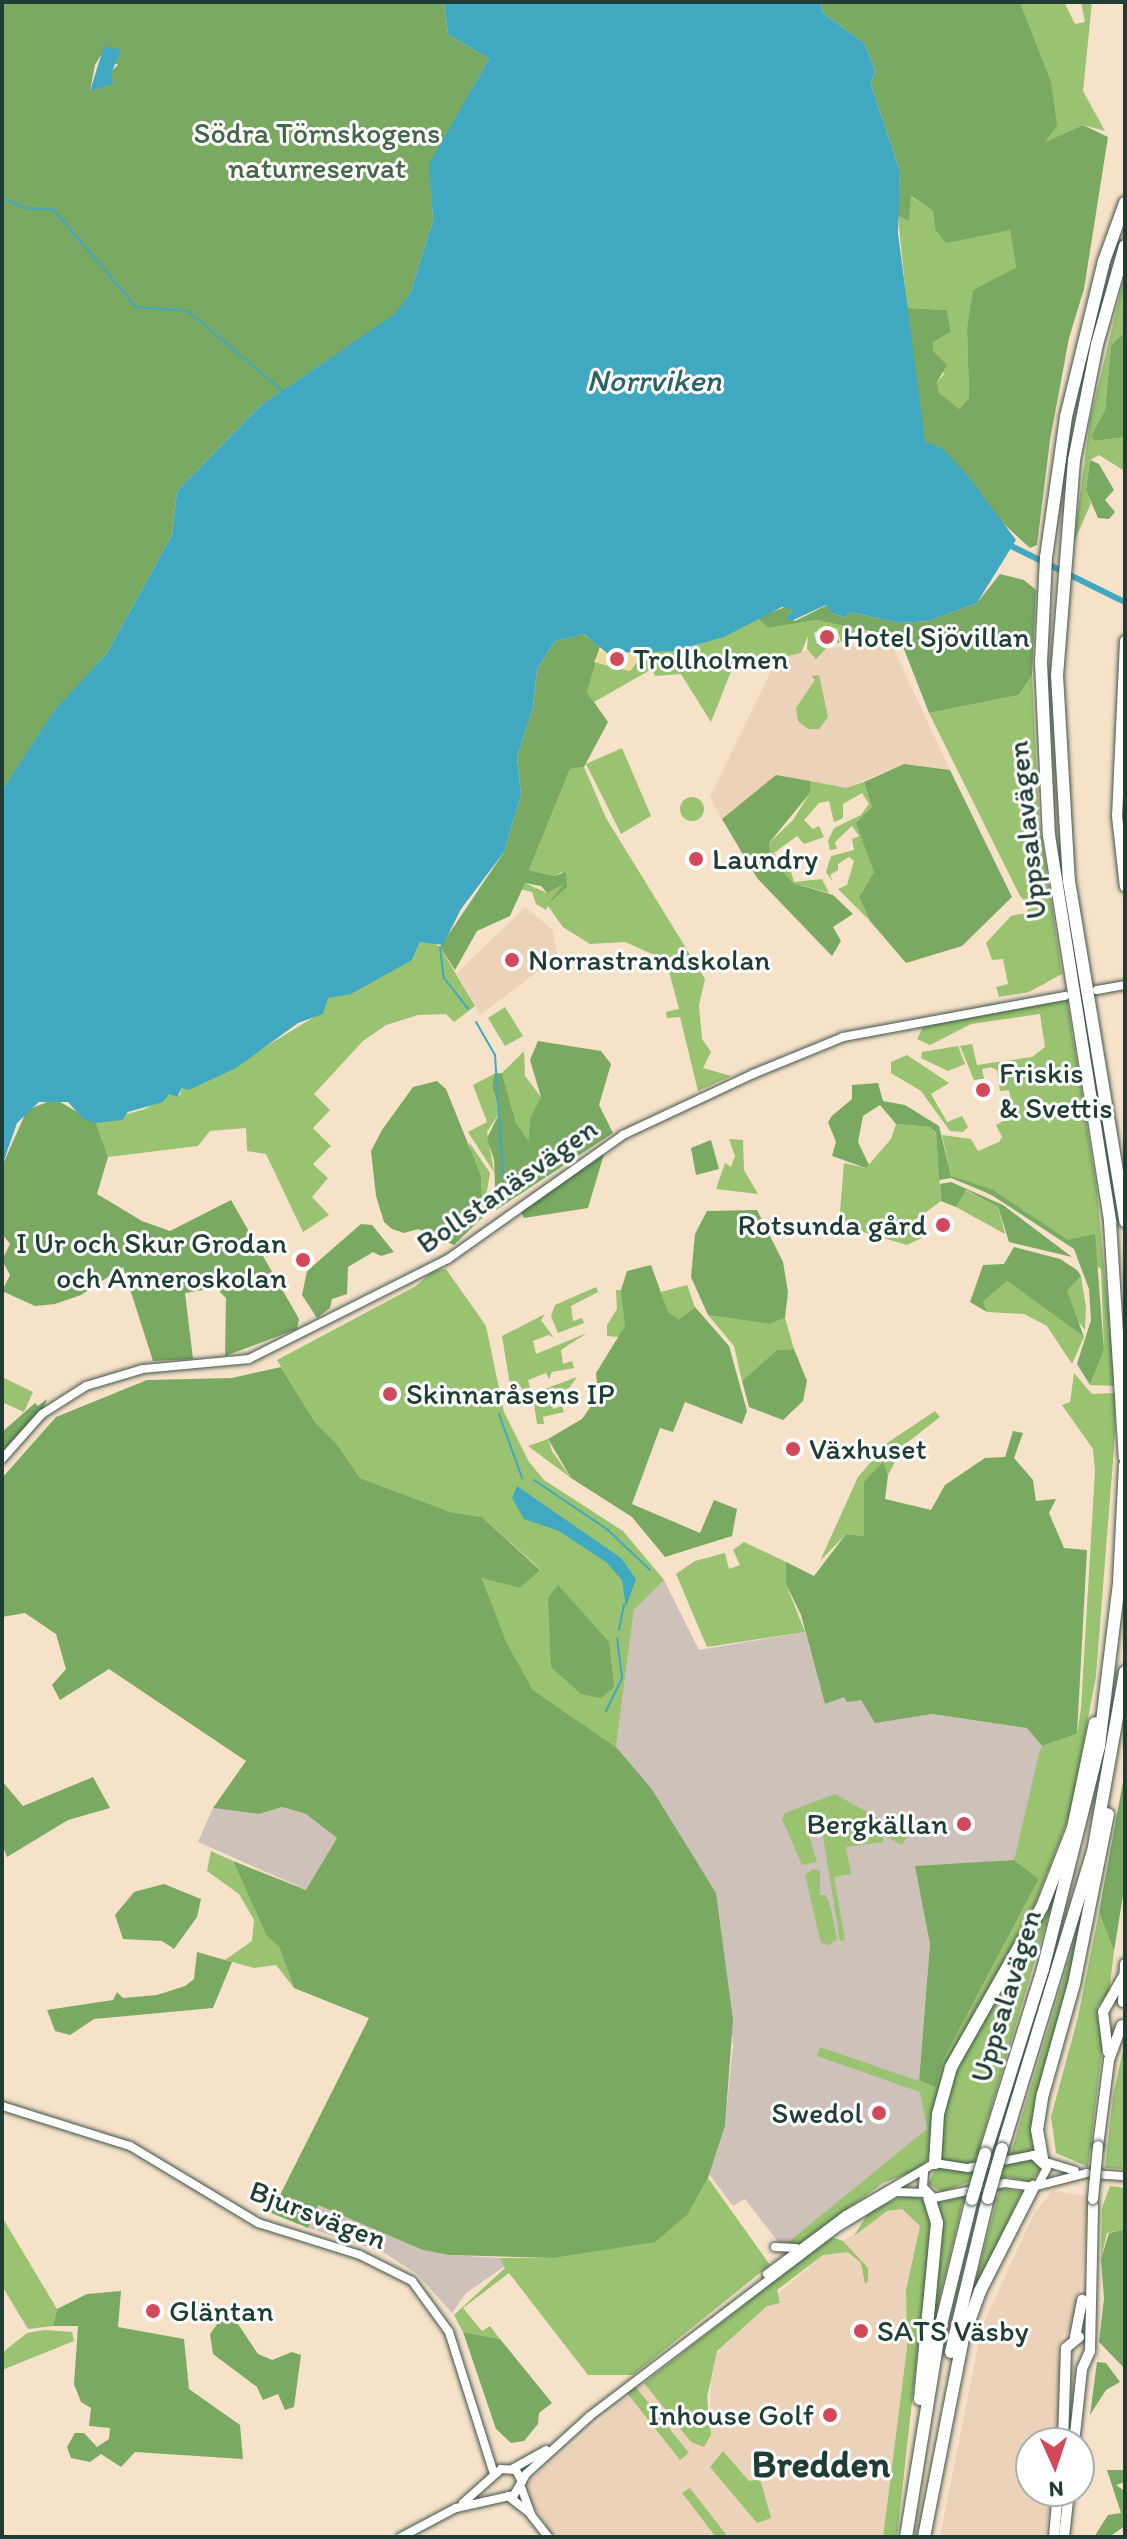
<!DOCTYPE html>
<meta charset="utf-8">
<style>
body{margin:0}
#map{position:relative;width:1127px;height:2539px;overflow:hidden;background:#f6e1c9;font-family:Itim,sans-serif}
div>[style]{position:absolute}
.built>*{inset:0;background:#edd2ba}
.industrial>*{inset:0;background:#cec1ba}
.green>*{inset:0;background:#99c370}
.round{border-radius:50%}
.forest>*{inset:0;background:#7aa962}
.sand>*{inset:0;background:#eeda9e}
.water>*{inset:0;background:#41a8c1}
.stream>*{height:2px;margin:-1px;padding:0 1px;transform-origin:1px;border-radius:1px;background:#41a8c1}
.canal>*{height:6px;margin:-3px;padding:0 3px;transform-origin:3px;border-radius:3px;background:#41a8c1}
.roads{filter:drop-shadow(0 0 2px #3f564a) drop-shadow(0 0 2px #3f564a)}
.tertiary>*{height:8px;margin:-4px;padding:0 4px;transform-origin:4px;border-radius:4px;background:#fff}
.secondary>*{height:10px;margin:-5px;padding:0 5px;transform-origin:5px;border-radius:5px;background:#fff}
.motorway>*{height:12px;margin:-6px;padding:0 6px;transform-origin:6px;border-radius:6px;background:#fff}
.bridges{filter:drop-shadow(0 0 2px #3f564a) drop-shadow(0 0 2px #3f564a)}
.secondary-bridge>*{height:10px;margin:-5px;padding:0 5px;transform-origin:5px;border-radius:5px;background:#fff}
.motorway-bridge>*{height:12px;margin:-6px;padding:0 6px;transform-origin:6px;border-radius:6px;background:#fff}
.dots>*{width:22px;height:22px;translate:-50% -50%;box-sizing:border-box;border:4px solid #fff;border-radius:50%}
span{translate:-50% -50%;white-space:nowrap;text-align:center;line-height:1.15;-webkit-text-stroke:6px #fff;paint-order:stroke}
.park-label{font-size:30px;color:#446546}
.poi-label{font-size:30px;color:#1f3d34}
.left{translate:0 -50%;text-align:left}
.right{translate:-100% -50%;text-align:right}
.street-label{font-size:30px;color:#1f3d34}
.water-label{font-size:32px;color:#2b6265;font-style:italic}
.district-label{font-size:38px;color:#1f3d34;font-weight:700}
.frame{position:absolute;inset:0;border:4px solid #1f3d34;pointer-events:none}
.north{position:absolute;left:1015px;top:2427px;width:80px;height:80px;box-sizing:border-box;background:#fff;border:2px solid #a5b1ae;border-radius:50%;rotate:177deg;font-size:22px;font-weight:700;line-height:32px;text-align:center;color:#1f3d34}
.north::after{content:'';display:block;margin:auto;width:28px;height:36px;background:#d1495b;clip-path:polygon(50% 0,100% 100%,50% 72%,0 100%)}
</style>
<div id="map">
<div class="built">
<div style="clip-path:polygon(890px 641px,950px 770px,904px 764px,846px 788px,776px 775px,722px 819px,710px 797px,776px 661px,805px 651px)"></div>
<div style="clip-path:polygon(525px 907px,553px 930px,557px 957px,480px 1015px,457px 973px)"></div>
<div style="clip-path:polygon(1052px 2191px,1089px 2196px,1077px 2323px,1061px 2337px,1057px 2352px,1063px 2379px,1057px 2443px,1031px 2443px,1031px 2491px,1052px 2491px,1044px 2537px,940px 2537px,982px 2326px,1034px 2214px)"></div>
<div style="clip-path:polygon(902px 2209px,920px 2226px,906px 2290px,907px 2347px,883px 2537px,554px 2537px,523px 2487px,644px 2383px,691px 2442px,701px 2444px,711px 2435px,710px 2366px,727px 2337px,823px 2255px,887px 2211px)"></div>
</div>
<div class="industrial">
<div style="clip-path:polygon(664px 1580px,699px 1650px,805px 1632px,825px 1703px,844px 1696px,861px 1700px,875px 1722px,932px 1714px,1027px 1728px,1042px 1746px,1014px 1860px,916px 1867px,930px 1944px,919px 2081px,927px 2130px,782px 2247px,745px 2199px,733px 2206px,709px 2174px,725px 2126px,733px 2045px,716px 1893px,616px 1747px,634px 1610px)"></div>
<div style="clip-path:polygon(282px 1807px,306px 1814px,337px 1838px,307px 1890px,198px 1842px,213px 1808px,259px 1814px)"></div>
<div style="clip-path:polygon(317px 2205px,399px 2238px,450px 2255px,500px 2258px,505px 2266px,466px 2293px,452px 2313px,417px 2274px,383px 2252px,308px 2228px)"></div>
</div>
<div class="green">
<div style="clip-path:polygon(1020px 2px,1064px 2px,1075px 24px,1085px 22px,1081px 2px,1092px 2px,1083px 91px,1105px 131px,1083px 125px,1043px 143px,1051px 81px)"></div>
<div style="clip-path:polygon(910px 196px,933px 211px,935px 229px,1010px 230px,1016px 268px,967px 330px,969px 398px,958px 410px,939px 393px,937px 382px,944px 374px,933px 351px,933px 342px,951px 332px,947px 310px,907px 308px,898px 216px,909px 221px)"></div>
<div style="clip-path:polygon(1125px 274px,1125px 332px,1111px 345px,1105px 410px,1091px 436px,1096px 441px,1125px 437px,1123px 470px,1099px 455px,1090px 460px,1086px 490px,1091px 503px,1074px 542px,1090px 420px)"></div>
<div style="clip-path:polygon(757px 618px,768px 628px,817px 620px,864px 627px,868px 633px,854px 632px,841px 642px,837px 629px,826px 626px,814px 633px,817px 644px,838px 638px,840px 643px,832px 642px,816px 659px,807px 649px,808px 636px,801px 653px,732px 669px,711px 722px,681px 674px,655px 676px,652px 669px,594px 702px,587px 692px,594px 662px,630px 671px,647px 649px,691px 648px)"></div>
<div style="clip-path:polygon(819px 675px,828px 717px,819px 729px,808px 729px,798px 721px,796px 708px,815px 680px,811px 676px)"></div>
<div style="clip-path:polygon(1032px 675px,1039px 819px,1062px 974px,1029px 992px,999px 997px,996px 987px,1008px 984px,1003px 959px,992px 960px,986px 943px,1011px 916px,1026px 913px,1030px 906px,1020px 896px,929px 713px,1019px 695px)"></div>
<div style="clip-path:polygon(622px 748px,651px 816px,621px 834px,586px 764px)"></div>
<div style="clip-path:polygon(584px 767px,606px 818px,705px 979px,699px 1005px,702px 1039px,711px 1052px,703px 1068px,731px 1076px,698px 1091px,680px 1017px,667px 1018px,666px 1012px,679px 1009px,666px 960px,625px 942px,590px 944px,563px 927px,548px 906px,546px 910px,536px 904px,532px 892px,520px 889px,525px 883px,547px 893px,565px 883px,562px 872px,554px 876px,529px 870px,570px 769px)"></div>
<div style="clip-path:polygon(810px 781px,846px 788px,864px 782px,872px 807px,874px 872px,859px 897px,870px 921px,838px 889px,847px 885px,854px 861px,849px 857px,838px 864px,838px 870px,830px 875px,833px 882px,826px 872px,831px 856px,854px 850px,852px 839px,859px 836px,852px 826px,835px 842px,837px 849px,830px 850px,828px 841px,834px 828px,861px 815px,869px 804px,862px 793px,843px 804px,843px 818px,834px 822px,829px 801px,819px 803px,804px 820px,813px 829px,819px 826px,824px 837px,804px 844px,797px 836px,774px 853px,781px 863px,806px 856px,791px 872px,794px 882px,822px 879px,829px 893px,793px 883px,771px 858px,769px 843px,793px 820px,810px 793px)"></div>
<div class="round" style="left:680px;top:797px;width:24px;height:24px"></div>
<div style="clip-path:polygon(431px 941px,440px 947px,475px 1006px,454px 1022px,446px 1014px,418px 1015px,386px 1025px,363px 1041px,314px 1094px,330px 1110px,313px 1128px,331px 1146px,313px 1164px,328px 1178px,312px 1197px,329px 1215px,303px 1232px,266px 1154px,247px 1151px,246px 1128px,210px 1131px,198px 1146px,108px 1157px,96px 1123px,145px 1109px,169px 1094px,180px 1095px,182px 1088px,224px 1072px,319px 1014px,328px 998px,412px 960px,420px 942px)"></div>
<div style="clip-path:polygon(1067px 1000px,1097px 1191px,1115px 1386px,1090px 1385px,1104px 1350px,1101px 1269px,1025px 1211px,951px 1176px,942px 1135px,971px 1139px,978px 1151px,999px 1142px,1002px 1137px,996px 1125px,1014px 1115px,1009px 1090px,1000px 1091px,997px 1070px,991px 1067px,982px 1069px,984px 1079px,974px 1080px,960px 1046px,972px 1044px,977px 1065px,1032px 1057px,1045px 1047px,1040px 1014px,971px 1024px,930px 1045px,917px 1039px,923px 1027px,959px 1017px)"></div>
<div style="clip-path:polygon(505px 1007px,523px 1036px,505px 1046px,488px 1018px)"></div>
<div style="clip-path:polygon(958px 1046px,965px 1064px,948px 1071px,921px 1058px,922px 1052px)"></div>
<div style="clip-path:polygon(524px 1051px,525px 1076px,541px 1097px,529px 1144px,516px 1124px,502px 1073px)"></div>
<div style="clip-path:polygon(907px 1055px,949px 1083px,931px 1094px,947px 1122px,962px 1116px,968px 1127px,963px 1132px,950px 1131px,921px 1091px,891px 1073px,891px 1062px)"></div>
<div style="clip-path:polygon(494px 1074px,492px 1087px,500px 1112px,487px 1132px,494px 1172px,468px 1132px,487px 1122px,473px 1085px)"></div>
<div style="clip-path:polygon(896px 1124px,930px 1127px,936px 1134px,941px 1201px,911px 1223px,926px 1236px,907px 1245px,843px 1226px,840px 1212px,844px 1163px,866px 1168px,891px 1139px)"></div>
<div style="clip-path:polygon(729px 1139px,743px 1140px,744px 1170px,758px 1194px,716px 1189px,725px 1163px,731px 1167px,735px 1156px)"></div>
<div style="clip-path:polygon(469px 1142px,490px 1173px,483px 1214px,481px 1176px,471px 1159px)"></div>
<div style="clip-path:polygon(965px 1190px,998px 1207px,1005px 1234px,956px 1207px)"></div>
<div style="clip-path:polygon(446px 1269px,486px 1326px,504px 1412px,529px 1462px,544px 1480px,623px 1531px,664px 1580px,634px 1610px,616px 1747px,533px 1690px,505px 1642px,482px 1577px,520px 1588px,540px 1569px,482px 1517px,451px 1512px,360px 1478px,336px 1443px,315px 1422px,277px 1360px,416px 1286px,433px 1271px)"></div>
<div style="clip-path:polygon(1081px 1276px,1086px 1308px,1085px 1330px,1070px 1311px,1067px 1291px)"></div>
<div style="clip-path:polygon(1007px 1281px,1084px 1337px,1072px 1364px,1047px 1326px,1024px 1314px,987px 1312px,982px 1303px)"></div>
<div style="clip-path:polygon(687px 1285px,695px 1307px,679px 1319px,667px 1312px,661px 1292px)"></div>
<div style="clip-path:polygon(596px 1287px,598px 1292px,571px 1306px,573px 1321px,582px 1318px,584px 1323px,558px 1333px,551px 1316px,555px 1305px)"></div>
<div style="clip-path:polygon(616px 1290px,621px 1290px,625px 1303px,625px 1326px,619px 1337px,607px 1336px,607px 1325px,617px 1309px)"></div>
<div style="clip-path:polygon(545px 1314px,541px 1320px,554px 1338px,549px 1335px,533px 1341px,536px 1354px,587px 1333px,561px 1350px,563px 1364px,572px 1361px,574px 1368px,552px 1372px,549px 1379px,546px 1373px,528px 1380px,530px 1388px,523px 1391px,520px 1385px,518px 1391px,511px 1391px,502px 1336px)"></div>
<div style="clip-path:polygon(708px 1315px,769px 1324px,785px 1318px,794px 1349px,777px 1350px,742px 1381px,734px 1346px)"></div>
<div style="clip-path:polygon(1074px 1373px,1092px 1394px,1115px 1393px,1115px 1435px,1096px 1676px,1070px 1814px,1031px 1914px,955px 2047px,939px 2089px,929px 2158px,919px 2169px,883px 2183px,798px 2245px,782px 2247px,927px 2129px,920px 2092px,817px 2056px,820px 2047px,936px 2087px,943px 2060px,1039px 1879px,1014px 1860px,1039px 1754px,1042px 1746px,1077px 1734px,1081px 1708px,1095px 1471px,1093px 1449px,1062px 1405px,1070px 1402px)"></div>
<div style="clip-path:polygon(2px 1377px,33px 1392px,24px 1412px,2px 1402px)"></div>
<div style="clip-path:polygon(577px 1377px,569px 1388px,551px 1395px,553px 1409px,562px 1406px,564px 1412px,543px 1417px,544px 1424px,537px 1424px,534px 1404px,529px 1405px,526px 1396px)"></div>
<div style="clip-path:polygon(935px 1411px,940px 1417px,904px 1445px,888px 1475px,883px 1463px,864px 1536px,846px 1534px,820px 1561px,858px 1477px,887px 1443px)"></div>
<div style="clip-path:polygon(548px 1439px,552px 1451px,571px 1478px,528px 1446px)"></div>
<div style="clip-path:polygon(744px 1542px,786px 1562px,786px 1584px,805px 1632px,707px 1647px,676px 1574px,695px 1561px,725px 1553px,729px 1569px,740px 1565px,733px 1550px)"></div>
<div style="clip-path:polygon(835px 1794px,908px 1835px,902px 1845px,883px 1835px,883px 1842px,846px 1847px,851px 1874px,834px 1877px,845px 1940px,840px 1941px,822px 1830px,808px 1832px,817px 1862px,802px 1865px,782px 1819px,785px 1813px)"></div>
<div style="clip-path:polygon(211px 1851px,233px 1861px,266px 1935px,279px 1947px,294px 1988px,276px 1965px,254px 1968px,225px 1960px,252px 1941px,254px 1920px,239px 1894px,207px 1871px)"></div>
<div style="clip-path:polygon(1063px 1867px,974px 2165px,940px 2160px,943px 2116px,953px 2078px)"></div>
<div style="clip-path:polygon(813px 1869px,820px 1871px,820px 1895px,826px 1895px,831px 1909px,837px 1940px,828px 1945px,821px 1943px,805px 1875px)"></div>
<div style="clip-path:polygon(1094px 1876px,1038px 2151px,1010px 2156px)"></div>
<div style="clip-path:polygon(1099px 1912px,1114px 1951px,1109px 1993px,1097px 2007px,1104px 2033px,1088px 2167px,1056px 2153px,1051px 2117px,1078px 2017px)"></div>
<div style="clip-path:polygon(1125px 2041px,1125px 2169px,1105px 2168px,1113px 2096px)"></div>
<div style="clip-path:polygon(1029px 2157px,1041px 2169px,1031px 2182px,1010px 2177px,969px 2182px,942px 2192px,928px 2184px,936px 2168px,988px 2170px)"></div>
<div style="clip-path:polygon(708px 2178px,770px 2265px,633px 2375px,588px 2375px,509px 2273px,463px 2308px,482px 2331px,490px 2326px,500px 2339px,463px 2332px,454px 2315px,505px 2268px,500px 2258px,552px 2258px,688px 2214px)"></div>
<div style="clip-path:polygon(1110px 2186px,1125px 2188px,1125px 2229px,1107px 2233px,1101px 2259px,1102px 2208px)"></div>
<div style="clip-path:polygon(1000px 2188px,1022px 2192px,969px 2306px)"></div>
<div style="clip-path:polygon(906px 2194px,928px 2201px,933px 2212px,897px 2537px,883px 2537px,907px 2347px,906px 2290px,920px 2226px,902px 2209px,887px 2211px,854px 2236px,868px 2213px)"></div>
<div style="clip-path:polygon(964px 2196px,930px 2339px,942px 2223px,937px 2203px)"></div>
<div style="clip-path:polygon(2px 2217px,57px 2309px,53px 2326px,28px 2329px,2px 2286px)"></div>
<div style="clip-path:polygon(831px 2237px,843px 2241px,868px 2268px,868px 2281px,865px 2284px,861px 2263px,848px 2252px,823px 2255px,777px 2290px,780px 2303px,767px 2306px,717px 2351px,707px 2397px,711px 2435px,704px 2447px,691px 2442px,644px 2383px)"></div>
<div style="clip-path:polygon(45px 2330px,72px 2332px,74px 2341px,2px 2370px,2px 2353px,27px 2333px)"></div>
<div style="clip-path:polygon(635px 2386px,689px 2453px,680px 2460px,627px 2393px)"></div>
<div style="clip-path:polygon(723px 2451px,749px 2481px,760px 2479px,771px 2518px,757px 2523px,710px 2467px)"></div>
<div style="clip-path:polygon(690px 2488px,728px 2537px,716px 2537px,682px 2493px)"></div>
</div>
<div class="forest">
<div style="clip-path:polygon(evenodd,2px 2px,444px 2px,448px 34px,489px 59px,430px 164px,433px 220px,411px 291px,396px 314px,261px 405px,177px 491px,172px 535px,107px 653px,61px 704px,2px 790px,2px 2px,101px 55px,118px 65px,90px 91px,95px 65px,101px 55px)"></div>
<div style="clip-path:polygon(820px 2px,1020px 2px,1051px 81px,1057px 126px,1045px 142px,1083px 125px,1108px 137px,1084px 289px,1069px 338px,1050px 440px,1037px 545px,1030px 548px,994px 515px,941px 447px,925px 443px,909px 344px,907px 308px,947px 310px,951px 332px,933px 342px,933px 351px,947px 365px,937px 382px,939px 393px,959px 409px,969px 398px,967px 330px,973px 290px,1016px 268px,1010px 230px,946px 243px,935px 229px,933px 211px,911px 196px,909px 221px,898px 216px,900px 171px,871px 85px,875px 70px,864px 43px,823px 13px)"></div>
<div style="clip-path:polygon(1125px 332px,1125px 437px,1095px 441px,1091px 436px,1105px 410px,1111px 345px)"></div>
<div style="clip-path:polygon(1090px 460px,1099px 464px,1114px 490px,1105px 500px,1115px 512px,1109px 519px,1098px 518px,1086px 490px)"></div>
<div style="clip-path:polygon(1000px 574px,1024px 580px,1036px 590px,1032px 675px,1019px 695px,929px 713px,902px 644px,890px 635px,817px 620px,768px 628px,757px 618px,785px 607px,793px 610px,787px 617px,795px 621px,827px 605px,833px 614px,846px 617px,850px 612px,900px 623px,929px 621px,977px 603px)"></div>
<div style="clip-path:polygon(583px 634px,600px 646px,587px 692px,608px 722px,584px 767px,570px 769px,529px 870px,554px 876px,566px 872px,567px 887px,547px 905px,564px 884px,547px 893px,541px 886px,525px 883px,510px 916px,477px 931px,455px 970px,440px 947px,504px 852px,521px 795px,517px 757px,533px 707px,537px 669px,555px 641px)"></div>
<div style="clip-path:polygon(904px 764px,950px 770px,1012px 897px,962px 946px,906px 963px,870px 921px,859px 897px,874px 872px,856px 823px,872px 807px,864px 782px)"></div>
<div style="clip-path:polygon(776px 775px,810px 781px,810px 793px,769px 843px,771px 858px,793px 883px,833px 895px,853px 914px,833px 927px,841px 941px,832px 956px,757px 878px,722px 819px)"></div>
<div style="clip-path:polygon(538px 1041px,601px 1051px,611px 1064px,599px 1105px,613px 1133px,496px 1210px,494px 1160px,487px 1138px,500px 1112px,492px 1087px,494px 1074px,502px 1073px,516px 1123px,529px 1142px,530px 1119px,541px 1097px,530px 1060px)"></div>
<div style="clip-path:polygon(437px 1081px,446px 1089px,481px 1176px,483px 1217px,454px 1245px,418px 1229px,404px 1233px,392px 1229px,384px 1222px,376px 1196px,371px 1151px,382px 1130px,413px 1087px)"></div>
<div style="clip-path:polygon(878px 1083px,883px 1101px,905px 1105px,939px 1126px,951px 1176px,993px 1190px,1068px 1240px,1095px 1234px,1104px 1350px,1090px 1385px,1077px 1364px,1091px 1320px,1089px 1289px,1074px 1249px,990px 1194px,951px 1178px,939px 1180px,936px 1133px,930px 1127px,896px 1124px,880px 1105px,863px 1116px,858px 1142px,869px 1165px,866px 1168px,832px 1156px,836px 1142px,828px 1122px,832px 1116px,852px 1099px,852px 1085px)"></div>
<div style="clip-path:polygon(55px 1099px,96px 1123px,108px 1157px,97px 1194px,142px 1221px,170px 1231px,231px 1200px,299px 1319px,297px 1329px,225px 1356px,226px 1298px,216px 1288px,185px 1293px,193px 1359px,153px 1361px,123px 1267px,81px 1295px,55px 1304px,35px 1306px,2px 1291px,10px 1275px,2px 1260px,10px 1244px,2px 1234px,2px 1166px,27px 1110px)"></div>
<div style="clip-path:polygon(711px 1140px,719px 1169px,696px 1175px,691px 1148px)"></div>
<div style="clip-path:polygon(604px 1154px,588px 1208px,524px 1218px,521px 1212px)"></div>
<div style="clip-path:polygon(951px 1182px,1003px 1205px,1072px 1257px,1009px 1242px,998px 1207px,966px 1190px,956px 1207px,941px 1201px,940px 1184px)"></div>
<div style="clip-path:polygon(757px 1210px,783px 1262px,788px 1292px,785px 1318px,769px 1324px,708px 1315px,691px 1277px,695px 1234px,707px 1211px)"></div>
<div style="clip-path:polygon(361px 1224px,372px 1225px,394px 1252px,381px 1256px,373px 1252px,348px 1267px,347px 1294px,332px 1299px,330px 1308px,317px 1318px,302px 1295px,307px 1271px)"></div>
<div style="clip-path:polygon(1014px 1247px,1060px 1259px,1077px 1270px,1081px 1276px,1067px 1291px,1084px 1337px,1007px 1281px,983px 1302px,987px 1312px,970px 1302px,983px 1265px,1004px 1264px)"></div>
<div style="clip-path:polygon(651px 1265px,668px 1312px,679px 1319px,695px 1307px,729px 1346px,747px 1411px,742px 1424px,685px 1402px,673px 1432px,660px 1428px,632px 1504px,700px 1533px,714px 1500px,737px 1509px,732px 1536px,665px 1557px,632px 1517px,571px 1478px,548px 1439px,582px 1419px,598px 1396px,596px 1373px,625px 1326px,621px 1290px,627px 1271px)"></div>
<div style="clip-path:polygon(794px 1349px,807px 1381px,803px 1401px,783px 1420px,749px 1407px,742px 1381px,777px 1350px)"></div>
<div style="clip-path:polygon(281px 1367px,315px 1422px,336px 1443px,360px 1478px,451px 1512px,482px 1517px,540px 1570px,520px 1588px,482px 1578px,506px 1642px,533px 1690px,616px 1747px,651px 1788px,716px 1893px,733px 2020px,725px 2126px,708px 2178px,688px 2214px,655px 2242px,552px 2258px,450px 2255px,423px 2250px,318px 2205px,308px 2228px,271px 2213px,369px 2018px,294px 1988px,279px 1947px,266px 1935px,233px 1861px,306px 1890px,337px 1838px,306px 1814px,282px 1807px,259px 1814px,213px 1808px,246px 1761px,109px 1669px,60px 1700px,52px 1685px,66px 1669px,56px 1634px,25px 1613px,2px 1617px,2px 1478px,56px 1417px,147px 1380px,232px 1378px)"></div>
<div style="clip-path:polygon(47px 1399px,42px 1413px,2px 1457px,2px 1432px,35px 1403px,38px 1406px)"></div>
<div style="clip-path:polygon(1013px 1431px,1023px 1433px,1014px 1458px,1033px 1480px,1036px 1501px,1056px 1499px,1049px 1513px,1064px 1548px,1087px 1550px,1077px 1734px,1042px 1746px,1027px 1728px,932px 1714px,875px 1723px,861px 1700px,847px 1702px,844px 1697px,825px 1704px,801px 1615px,786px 1584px,786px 1562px,814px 1576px,846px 1534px,864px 1536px,864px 1482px,883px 1462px,888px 1475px,885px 1499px,931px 1510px,945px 1485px,985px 1458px,1005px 1457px)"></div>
<div style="clip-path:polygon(558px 1585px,609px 1642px,614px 1687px,601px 1698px,581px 1694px,551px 1667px,548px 1598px)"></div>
<div style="clip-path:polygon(1125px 1771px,1125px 1883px,1114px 1951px,1099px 1912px)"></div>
<div style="clip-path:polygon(93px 1777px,110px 1808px,68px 1820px,7px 1857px,2px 1844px,2px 1781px,23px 1806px)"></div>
<div style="clip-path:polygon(1014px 1860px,1039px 1879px,943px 2060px,936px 2087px,919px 2081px,930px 1944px,915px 1866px)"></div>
<div style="clip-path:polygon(164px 1884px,201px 1899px,197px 1917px,174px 1949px,162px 1941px,123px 1939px,115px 1915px,134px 1892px)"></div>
<div style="clip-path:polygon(197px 1952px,232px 1962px,213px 2008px,94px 2019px,70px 2035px,55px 2031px,47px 2010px,113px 2000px,117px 1992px,123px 1998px,157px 1995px,185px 1986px,194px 1979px)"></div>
<div style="clip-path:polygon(1125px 2229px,1125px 2369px,1099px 2342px,1104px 2299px,1101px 2259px,1109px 2233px)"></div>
<div style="clip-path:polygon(121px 2291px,118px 2327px,184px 2339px,189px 2389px,240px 2425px,243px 2459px,135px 2452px,121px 2467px,101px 2454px,90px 2462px,71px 2458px,67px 2447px,75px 2433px,84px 2433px,97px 2447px,109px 2439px,110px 2428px,89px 2426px,91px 2408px,81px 2402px,74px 2384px,78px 2326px,53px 2326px,57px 2309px,87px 2294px)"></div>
<div style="clip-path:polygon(221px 2319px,236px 2321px,258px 2354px,272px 2360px,292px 2352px,301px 2355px,294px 2407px,285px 2410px,278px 2394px,263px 2400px,257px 2387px,213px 2354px,210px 2334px)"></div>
<div style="clip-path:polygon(463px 2332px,500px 2339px,552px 2403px,539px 2413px,538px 2424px,524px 2441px,511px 2443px,496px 2429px)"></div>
<div style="clip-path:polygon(1097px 2362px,1106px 2363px,1120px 2382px,1106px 2390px,1090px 2415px)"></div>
<div style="clip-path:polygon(1107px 2470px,1125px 2470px,1125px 2482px,1116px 2485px,1125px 2491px,1125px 2526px,1109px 2537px,1094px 2537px,1108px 2515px,1121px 2513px)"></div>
</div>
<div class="sand">
<div style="clip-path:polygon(599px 651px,615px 654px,640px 654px,630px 671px,594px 662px)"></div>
</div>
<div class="water">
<div style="clip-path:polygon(444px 2px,820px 2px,823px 13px,864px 43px,875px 70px,871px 85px,900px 171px,898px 233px,925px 442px,941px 447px,967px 475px,1016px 540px,977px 603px,929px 621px,900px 623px,850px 612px,846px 617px,833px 614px,826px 605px,791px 621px,786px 618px,793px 610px,782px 607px,724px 637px,675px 651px,607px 653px,584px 634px,555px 641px,537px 669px,533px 707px,517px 757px,521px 795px,504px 852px,461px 909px,443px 945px,420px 942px,412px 960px,351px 994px,328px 998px,323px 1014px,298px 1023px,236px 1068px,189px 1090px,182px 1088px,177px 1097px,169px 1094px,163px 1102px,128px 1112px,122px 1120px,96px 1123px,83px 1119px,68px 1102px,39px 1102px,17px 1123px,2px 1166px,2px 790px,54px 711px,107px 653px,172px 535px,177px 491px,261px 405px,395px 314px,411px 291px,433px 220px,429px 164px,489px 59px,448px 34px)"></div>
<div style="clip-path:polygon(104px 46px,121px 50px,111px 74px,113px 84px,90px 91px)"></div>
<div style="clip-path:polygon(517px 1486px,621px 1558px,636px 1579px,626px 1607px,622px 1580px,606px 1562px,559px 1531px,524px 1519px,512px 1498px)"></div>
</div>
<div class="stream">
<div style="left:2px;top:198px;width:25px;rotate:23deg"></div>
<div style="left:25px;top:208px;width:28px;rotate:2deg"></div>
<div style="left:53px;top:209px;width:128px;rotate:49.7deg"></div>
<div style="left:136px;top:307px;width:52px;rotate:4.4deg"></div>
<div style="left:188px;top:311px;width:126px;rotate:40.2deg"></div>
<div style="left:440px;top:947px;width:31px;rotate:83deg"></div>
<div style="left:444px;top:978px;width:39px;rotate:52deg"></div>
<div style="left:476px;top:1022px;width:38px;rotate:60deg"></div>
<div style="left:495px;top:1055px;width:121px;rotate:86.2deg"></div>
<div style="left:499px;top:1414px;width:68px;rotate:70.2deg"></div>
<div style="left:534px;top:1480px;width:89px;rotate:34deg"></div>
<div style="left:608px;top:1530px;width:58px;rotate:43.6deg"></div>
<div style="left:619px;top:1630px;width:26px;rotate:-79deg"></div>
<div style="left:606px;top:1711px;width:37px;rotate:-64deg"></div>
<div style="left:622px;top:1678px;width:40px;rotate:-97.1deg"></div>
</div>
<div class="canal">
<div style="left:1011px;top:546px;width:127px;rotate:26.2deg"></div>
</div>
<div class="roads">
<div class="tertiary">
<div style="left:1097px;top:990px;width:28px;rotate:-10deg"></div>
<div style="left:2px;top:1459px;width:60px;rotate:-48.4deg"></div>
<div style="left:42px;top:1414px;width:52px;rotate:-32.5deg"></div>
<div style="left:86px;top:1386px;width:59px;rotate:-16.6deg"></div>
<div style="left:143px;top:1369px;width:106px;rotate:-5.4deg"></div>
<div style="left:249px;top:1359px;width:223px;rotate:-26.7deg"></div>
<div style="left:448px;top:1259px;width:214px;rotate:-35.3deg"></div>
<div style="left:623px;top:1135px;width:144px;rotate:-25.1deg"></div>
<div style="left:753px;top:1074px;width:97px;rotate:-22.3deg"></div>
<div style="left:843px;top:1037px;width:226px;rotate:-10.5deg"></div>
<div style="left:2px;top:2106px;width:134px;rotate:17.4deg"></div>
<div style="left:130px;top:2146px;width:149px;rotate:31deg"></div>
<div style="left:258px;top:2223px;width:107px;rotate:17.4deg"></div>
<div style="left:360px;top:2255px;width:58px;rotate:26.6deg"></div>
<div style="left:412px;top:2281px;width:63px;rotate:54deg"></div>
<div style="left:449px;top:2332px;width:149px;rotate:72.4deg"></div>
<div style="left:1046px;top:2162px;width:30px;rotate:17deg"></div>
<div style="left:924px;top:2172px;width:15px;rotate:94deg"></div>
<div style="left:923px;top:2187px;width:16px;rotate:45deg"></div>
<div style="left:934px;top:2198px;width:73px;rotate:-11.9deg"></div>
<div style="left:1005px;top:2183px;width:28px;rotate:8deg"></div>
<div style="left:1033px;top:2187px;width:56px;rotate:-14.5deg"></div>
<div style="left:1093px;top:2174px;width:32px;rotate:4deg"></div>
<div style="left:775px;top:2247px;width:21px;rotate:3deg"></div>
<div style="left:767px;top:2274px;width:99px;rotate:-36.8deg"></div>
<div style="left:846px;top:2215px;width:103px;rotate:-30.3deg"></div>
<div style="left:935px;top:2163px;width:33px;rotate:9deg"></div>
<div style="left:968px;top:2168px;width:66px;rotate:-11.3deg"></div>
<div style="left:1033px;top:2155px;width:19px;rotate:43deg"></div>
<div style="left:1047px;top:2168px;width:19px;rotate:118deg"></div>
<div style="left:512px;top:2469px;width:39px;rotate:-29deg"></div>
<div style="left:521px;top:2487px;width:30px;rotate:70deg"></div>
<div style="left:531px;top:2515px;width:28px;rotate:52deg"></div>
<div style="left:508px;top:2496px;width:29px;rotate:38deg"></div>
<div style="left:463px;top:2503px;width:51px;rotate:-41.8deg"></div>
<div style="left:501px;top:2469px;width:15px;rotate:4deg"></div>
<div style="left:516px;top:2470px;width:13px;rotate:63deg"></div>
<div style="left:401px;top:2537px;width:62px;rotate:-27.8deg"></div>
<div style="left:456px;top:2508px;width:59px;rotate:-12.6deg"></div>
<div style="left:514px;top:2495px;width:24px;rotate:-60deg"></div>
<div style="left:526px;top:2474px;width:86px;rotate:-42.2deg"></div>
<div style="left:590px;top:2416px;width:312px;rotate:-37.3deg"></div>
<div style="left:838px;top:2227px;width:68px;rotate:-31.1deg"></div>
<div style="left:896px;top:2192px;width:30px;rotate:2deg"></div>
</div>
<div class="secondary">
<div style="left:1125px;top:641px;width:175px;rotate:92.6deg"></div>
<div style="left:1117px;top:816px;width:71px;rotate:83.6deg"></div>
<div style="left:1123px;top:2002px;width:38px;rotate:-87deg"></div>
<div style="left:1108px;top:2052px;width:40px;rotate:-97.1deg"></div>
<div style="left:1103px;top:2012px;width:40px;rotate:-60.3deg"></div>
<div style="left:1098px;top:2146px;width:87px;rotate:-82.7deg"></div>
<div style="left:1109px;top:2060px;width:37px;rotate:-70deg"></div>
<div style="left:1075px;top:2337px;width:38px;rotate:-79deg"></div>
<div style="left:1063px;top:2443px;width:95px;rotate:-88.2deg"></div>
<div style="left:1066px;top:2348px;width:17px;rotate:-40deg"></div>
<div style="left:1074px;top:2443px;width:74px;rotate:-83.8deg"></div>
<div style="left:1082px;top:2369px;width:20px;rotate:-66deg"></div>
<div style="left:1090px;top:2351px;width:146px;rotate:-88.8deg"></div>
<div style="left:1054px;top:2537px;width:46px;rotate:-85deg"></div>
<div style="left:1064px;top:2537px;width:46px;rotate:-83.8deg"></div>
</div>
<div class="motorway">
<div style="left:1125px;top:203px;width:62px;rotate:109.9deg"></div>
<div style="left:1104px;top:261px;width:161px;rotate:103.7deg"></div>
<div style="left:1066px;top:417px;width:141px;rotate:98.1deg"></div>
<div style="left:1046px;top:557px;width:105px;rotate:92.7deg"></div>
<div style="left:1041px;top:662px;width:173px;rotate:87.4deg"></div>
<div style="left:1049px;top:835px;width:392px;rotate:81deg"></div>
<div style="left:1110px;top:1222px;width:236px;rotate:86.4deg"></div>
<div style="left:1125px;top:246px;width:102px;rotate:105.9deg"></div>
<div style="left:1097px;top:344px;width:118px;rotate:101.2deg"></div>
<div style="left:1074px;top:460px;width:216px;rotate:94.5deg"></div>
<div style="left:1057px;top:675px;width:206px;rotate:86.7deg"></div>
<div style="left:1069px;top:881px;width:345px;rotate:80.6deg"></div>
<div style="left:1002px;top:2149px;width:311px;rotate:-73deg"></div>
<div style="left:1093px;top:1852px;width:183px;rotate:-79.9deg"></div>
<div style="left:985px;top:2154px;width:194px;rotate:-72.6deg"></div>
<div style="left:1043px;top:1969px;width:230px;rotate:-75.9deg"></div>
<div style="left:1099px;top:1746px;width:164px;rotate:-83deg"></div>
<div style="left:1119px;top:1583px;width:118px;rotate:-87.1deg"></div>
<div style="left:1042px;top:2158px;width:28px;rotate:-100deg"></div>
<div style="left:1037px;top:2130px;width:36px;rotate:-81deg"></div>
<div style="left:1043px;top:2094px;width:114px;rotate:-74.3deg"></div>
<div style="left:1074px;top:1984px;width:173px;rotate:-78.7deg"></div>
<div style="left:935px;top:2163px;width:49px;rotate:-86.5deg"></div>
<div style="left:938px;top:2114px;width:49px;rotate:-74.5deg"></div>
<div style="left:951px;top:2067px;width:184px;rotate:-60.4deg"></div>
<div style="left:1042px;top:1907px;width:85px;rotate:-68.6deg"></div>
<div style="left:1073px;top:1828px;width:107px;rotate:-78.2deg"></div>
<div style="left:951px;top:2352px;width:158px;rotate:-76.5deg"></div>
<div style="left:920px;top:2399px;width:177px;rotate:-84.5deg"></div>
<div style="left:937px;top:2223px;width:27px;rotate:-107deg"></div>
<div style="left:906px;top:2537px;width:207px;rotate:-80.8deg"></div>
<div style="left:939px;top:2333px;width:138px;rotate:-76.2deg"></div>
<div style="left:924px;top:2537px;width:203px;rotate:-78.9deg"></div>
<div style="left:963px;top:2338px;width:50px;rotate:-70.1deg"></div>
<div style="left:980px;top:2291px;width:117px;rotate:-63deg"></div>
</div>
</div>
<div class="bridges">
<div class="secondary-bridge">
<div style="left:1093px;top:2199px;width:53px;rotate:-84.6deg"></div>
</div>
<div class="motorway-bridge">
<div style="left:988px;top:2198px;width:51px;rotate:-74.1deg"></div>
<div style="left:972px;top:2199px;width:47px;rotate:-73.9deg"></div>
</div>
</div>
<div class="dots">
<div style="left:827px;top:637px;background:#d1495b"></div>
<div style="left:617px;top:659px;background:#d1495b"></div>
<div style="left:696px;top:859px;background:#d1495b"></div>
<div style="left:512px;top:960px;background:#d1495b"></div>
<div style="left:983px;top:1090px;background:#d1495b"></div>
<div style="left:943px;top:1225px;background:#d1495b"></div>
<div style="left:303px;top:1260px;background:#d1495b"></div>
<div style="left:390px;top:1394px;background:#d1495b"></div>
<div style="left:793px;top:1449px;background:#d1495b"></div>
<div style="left:964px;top:1824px;background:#d1495b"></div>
<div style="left:879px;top:2113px;background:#d1495b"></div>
<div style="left:153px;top:2311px;background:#d1495b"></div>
<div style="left:861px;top:2331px;background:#d1495b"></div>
<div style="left:830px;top:2415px;background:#d1495b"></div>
</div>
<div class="park-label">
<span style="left:317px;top:150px">Södra Törnskogens<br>naturreservat</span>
</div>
<div class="poi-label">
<span class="left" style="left:843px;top:637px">Hotel Sjövillan</span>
<span class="left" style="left:633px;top:659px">Trollholmen</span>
<span class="left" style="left:712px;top:859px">Laundry</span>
<span class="left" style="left:528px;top:960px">Norrastrandskolan</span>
<span class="left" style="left:999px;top:1090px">Friskis<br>&amp; Svettis</span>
<span class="right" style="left:927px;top:1225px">Rotsunda gård</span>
<span class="right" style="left:287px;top:1260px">I Ur och Skur Grodan<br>och Anneroskolan</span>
<span class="left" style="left:406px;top:1394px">Skinnaråsens IP</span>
<span class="left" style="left:809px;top:1449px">Växhuset</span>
<span class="right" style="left:948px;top:1824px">Bergkällan</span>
<span class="right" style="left:863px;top:2113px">Swedol</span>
<span class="left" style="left:169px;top:2311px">Gläntan</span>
<span class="left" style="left:877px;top:2331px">SATS Väsby</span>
<span class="right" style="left:814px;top:2415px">Inhouse Golf</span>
</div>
<div class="street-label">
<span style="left:1027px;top:830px;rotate:-96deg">Uppsalavägen</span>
<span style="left:507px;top:1186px;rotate:-35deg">Bollstanäsvägen</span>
<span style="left:1006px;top:1996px;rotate:-73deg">Uppsalavägen</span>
<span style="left:318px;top:2215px;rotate:21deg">Bjursvägen</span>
</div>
<div class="water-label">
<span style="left:654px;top:380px">Norrviken</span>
</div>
<div class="district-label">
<span style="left:821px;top:2465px">Bredden</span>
</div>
<div class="frame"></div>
<div class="north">N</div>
</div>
